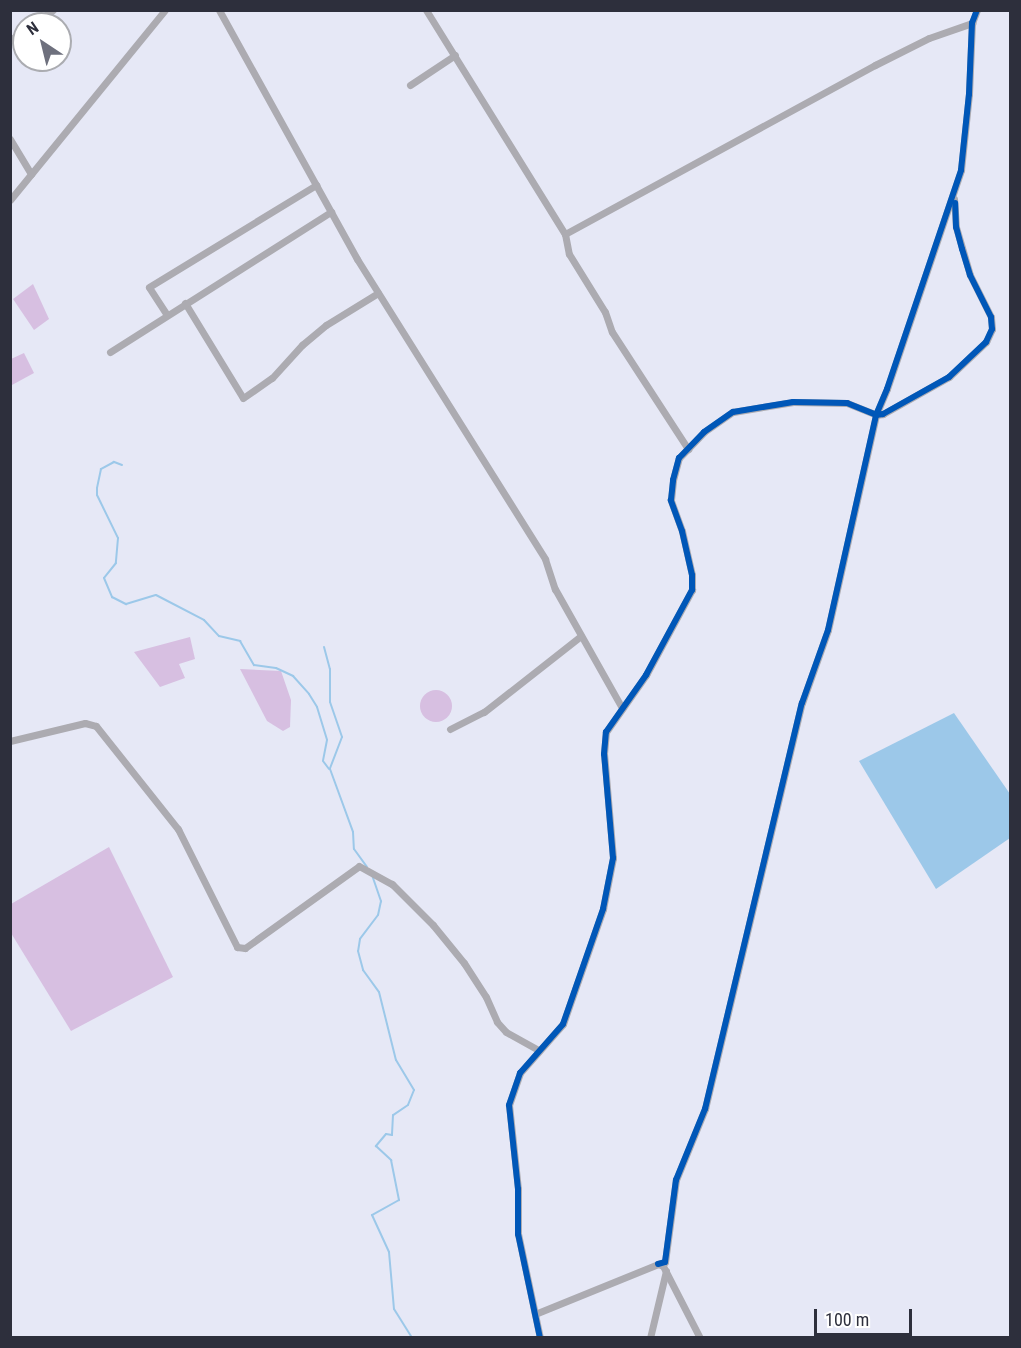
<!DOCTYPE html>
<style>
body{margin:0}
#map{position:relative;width:1021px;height:1348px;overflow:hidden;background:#e6e8f6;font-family:"Roboto Condensed",sans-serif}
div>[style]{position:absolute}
.forest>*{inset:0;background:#d7bfe1}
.round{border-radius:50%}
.water>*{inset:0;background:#9cc8e9}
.stream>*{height:2px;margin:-1px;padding:0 1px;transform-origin:1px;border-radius:1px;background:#9cc8e9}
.minor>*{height:7px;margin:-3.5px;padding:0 3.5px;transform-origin:3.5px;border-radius:3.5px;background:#acabb1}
.cycleway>*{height:6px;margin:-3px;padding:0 3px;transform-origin:3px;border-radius:3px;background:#0057b8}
span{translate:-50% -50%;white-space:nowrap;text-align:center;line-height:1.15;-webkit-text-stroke:4.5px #fff;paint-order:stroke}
.frame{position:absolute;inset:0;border:12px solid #2d2f3c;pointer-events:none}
.north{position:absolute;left:12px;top:12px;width:60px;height:60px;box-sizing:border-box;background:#fff;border:2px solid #abacb1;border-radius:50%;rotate:325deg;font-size:16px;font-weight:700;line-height:24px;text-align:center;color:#2d2f3c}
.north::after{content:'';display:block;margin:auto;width:21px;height:27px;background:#6e707d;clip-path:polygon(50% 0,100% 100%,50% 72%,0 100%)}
.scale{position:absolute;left:814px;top:1309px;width:98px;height:27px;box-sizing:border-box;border:3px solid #2d2f3c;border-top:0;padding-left:8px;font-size:18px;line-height:21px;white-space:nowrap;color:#2d2f3c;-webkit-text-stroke:4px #fff;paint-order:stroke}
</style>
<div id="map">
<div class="forest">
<div style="clip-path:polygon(33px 284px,49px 319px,34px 330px,13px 299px)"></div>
<div style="clip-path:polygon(24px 353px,34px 373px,12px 385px,11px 359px)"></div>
<div style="clip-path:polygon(190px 637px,195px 659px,179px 664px,185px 678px,160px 687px,134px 652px)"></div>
<div style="clip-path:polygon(240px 669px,281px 671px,291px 700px,290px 727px,283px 731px,267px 721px)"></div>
<div class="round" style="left:420px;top:690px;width:32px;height:32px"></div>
<div style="clip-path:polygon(109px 847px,173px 977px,71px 1031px,11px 933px,11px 904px)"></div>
</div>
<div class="water">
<div style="clip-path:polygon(954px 713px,1010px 794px,1010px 838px,936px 889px,859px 761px)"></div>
</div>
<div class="stream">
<div style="left:122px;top:465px;width:9px;rotate:-159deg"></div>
<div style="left:114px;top:462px;width:15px;rotate:152deg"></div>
<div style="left:101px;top:469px;width:19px;rotate:102deg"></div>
<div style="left:97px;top:488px;width:7px;rotate:90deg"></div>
<div style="left:97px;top:495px;width:48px;rotate:64deg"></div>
<div style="left:118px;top:538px;width:25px;rotate:95deg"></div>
<div style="left:116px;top:563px;width:19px;rotate:129deg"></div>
<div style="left:104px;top:578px;width:21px;rotate:67deg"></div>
<div style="left:112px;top:597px;width:16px;rotate:27deg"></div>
<div style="left:126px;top:604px;width:31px;rotate:-17deg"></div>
<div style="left:156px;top:595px;width:54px;rotate:27.5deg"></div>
<div style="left:204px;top:620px;width:22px;rotate:47deg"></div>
<div style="left:219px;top:636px;width:22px;rotate:13deg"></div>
<div style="left:240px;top:641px;width:28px;rotate:60deg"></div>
<div style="left:254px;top:665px;width:22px;rotate:8deg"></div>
<div style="left:276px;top:668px;width:19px;rotate:25deg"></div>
<div style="left:293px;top:676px;width:24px;rotate:48deg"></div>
<div style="left:309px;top:694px;width:15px;rotate:58deg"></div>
<div style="left:317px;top:707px;width:34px;rotate:73deg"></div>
<div style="left:327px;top:740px;width:21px;rotate:101deg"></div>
<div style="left:323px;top:761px;width:10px;rotate:53deg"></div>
<div style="left:324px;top:647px;width:23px;rotate:75deg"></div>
<div style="left:330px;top:669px;width:33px;rotate:90deg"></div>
<div style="left:330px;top:702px;width:37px;rotate:71deg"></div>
<div style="left:342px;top:737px;width:34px;rotate:111deg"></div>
<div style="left:330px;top:769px;width:67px;rotate:69.9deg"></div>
<div style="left:353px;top:832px;width:17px;rotate:87deg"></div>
<div style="left:354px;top:849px;width:22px;rotate:54deg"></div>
<div style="left:372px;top:875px;width:28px;rotate:71deg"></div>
<div style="left:381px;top:901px;width:14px;rotate:102deg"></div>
<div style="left:378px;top:915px;width:30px;rotate:127deg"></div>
<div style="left:360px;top:939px;width:12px;rotate:99deg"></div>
<div style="left:358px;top:951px;width:20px;rotate:75deg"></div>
<div style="left:363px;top:970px;width:27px;rotate:54deg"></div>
<div style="left:379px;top:992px;width:70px;rotate:76deg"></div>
<div style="left:396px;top:1060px;width:35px;rotate:59deg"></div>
<div style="left:414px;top:1090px;width:16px;rotate:112deg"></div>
<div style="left:408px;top:1105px;width:18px;rotate:146deg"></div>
<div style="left:393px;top:1115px;width:20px;rotate:93deg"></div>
<div style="left:392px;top:1135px;width:6px;rotate:-171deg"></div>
<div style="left:386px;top:1134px;width:16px;rotate:130deg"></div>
<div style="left:376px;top:1146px;width:21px;rotate:43deg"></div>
<div style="left:391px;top:1160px;width:41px;rotate:78.7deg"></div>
<div style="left:399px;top:1200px;width:31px;rotate:151deg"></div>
<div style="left:372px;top:1215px;width:41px;rotate:65.3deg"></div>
<div style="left:389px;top:1252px;width:57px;rotate:85deg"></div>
<div style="left:394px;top:1309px;width:34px;rotate:58deg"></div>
</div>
<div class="minor">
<div style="left:219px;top:10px;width:285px;rotate:61deg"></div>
<div style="left:357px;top:259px;width:354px;rotate:57.9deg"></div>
<div style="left:545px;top:559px;width:32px;rotate:72deg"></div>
<div style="left:555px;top:589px;width:137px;rotate:60.6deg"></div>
<div style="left:426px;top:10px;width:264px;rotate:58.2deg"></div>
<div style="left:565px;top:234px;width:20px;rotate:79deg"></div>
<div style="left:569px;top:254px;width:68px;rotate:58.2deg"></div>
<div style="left:605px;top:312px;width:21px;rotate:71deg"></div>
<div style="left:612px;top:332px;width:140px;rotate:57deg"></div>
<div style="left:33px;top:24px;width:24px;rotate:-35deg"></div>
<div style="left:10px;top:40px;width:17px;rotate:-33deg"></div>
<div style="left:410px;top:85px;width:54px;rotate:-33.7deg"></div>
<div style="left:10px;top:139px;width:41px;rotate:59deg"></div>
<div style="left:10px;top:200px;width:245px;rotate:-50.8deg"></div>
<div style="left:565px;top:234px;width:353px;rotate:-28.6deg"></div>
<div style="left:875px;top:65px;width:60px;rotate:-26.6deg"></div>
<div style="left:929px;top:38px;width:46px;rotate:-19.2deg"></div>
<div style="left:185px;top:303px;width:111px;rotate:58.6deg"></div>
<div style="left:243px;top:398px;width:35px;rotate:-35deg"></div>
<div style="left:272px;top:378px;width:45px;rotate:-47.7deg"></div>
<div style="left:302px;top:345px;width:31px;rotate:-40deg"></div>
<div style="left:326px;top:325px;width:61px;rotate:-31.6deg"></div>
<div style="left:167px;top:315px;width:33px;rotate:-123deg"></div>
<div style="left:149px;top:287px;width:196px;rotate:-31.4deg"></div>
<div style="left:110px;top:352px;width:262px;rotate:-32.4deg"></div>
<div style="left:450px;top:729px;width:38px;rotate:-27deg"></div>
<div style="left:484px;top:712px;width:123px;rotate:-38.1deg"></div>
<div style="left:10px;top:741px;width:77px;rotate:-13.5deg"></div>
<div style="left:85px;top:723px;width:11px;rotate:15deg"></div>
<div style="left:96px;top:726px;width:132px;rotate:51.5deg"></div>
<div style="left:178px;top:829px;width:132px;rotate:63.4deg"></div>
<div style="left:237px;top:947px;width:8px;rotate:7deg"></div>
<div style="left:245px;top:948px;width:140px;rotate:-35.7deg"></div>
<div style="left:359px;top:866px;width:38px;rotate:29deg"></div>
<div style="left:392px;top:884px;width:58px;rotate:45deg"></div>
<div style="left:433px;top:925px;width:49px;rotate:50.8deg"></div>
<div style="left:464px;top:963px;width:40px;rotate:57.1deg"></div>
<div style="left:486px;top:997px;width:27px;rotate:66deg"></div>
<div style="left:497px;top:1022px;width:13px;rotate:48deg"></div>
<div style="left:506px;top:1032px;width:37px;rotate:29deg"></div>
<div style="left:658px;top:1264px;width:7px;rotate:-16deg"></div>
<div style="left:665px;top:1262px;width:83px;rotate:-82.4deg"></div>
<div style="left:676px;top:1180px;width:77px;rotate:-67.8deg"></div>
<div style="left:705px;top:1109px;width:417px;rotate:-76.6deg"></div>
<div style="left:802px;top:703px;width:77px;rotate:-70.4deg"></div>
<div style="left:828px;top:630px;width:220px;rotate:-77.4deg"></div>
<div style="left:876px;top:415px;width:7px;rotate:-8deg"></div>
<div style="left:883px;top:414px;width:76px;rotate:-29.3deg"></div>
<div style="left:949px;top:377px;width:51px;rotate:-43.4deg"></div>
<div style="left:986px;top:342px;width:14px;rotate:-65deg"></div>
<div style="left:992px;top:329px;width:12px;rotate:-95deg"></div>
<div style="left:991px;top:317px;width:47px;rotate:-116.6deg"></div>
<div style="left:970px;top:275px;width:50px;rotate:-106.3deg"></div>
<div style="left:956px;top:227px;width:28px;rotate:-94deg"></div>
<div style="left:535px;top:1314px;width:133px;rotate:-22.1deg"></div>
<div style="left:658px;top:1264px;width:5px;rotate:22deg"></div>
<div style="left:663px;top:1266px;width:81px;rotate:62.8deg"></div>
<div style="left:540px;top:1338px;width:106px;rotate:-101.9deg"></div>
<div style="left:518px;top:1234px;width:45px;rotate:-90deg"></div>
<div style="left:518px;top:1189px;width:84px;rotate:-96.1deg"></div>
<div style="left:509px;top:1105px;width:34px;rotate:-71deg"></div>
<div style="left:520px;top:1073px;width:65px;rotate:-48.7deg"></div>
<div style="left:563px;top:1024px;width:122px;rotate:-70.8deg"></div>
<div style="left:603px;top:909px;width:52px;rotate:-78.9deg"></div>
<div style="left:613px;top:858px;width:104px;rotate:-94.9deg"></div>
<div style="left:604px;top:754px;width:22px;rotate:-85deg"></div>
<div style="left:606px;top:732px;width:70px;rotate:-54.9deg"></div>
<div style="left:646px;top:675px;width:97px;rotate:-61.6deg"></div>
<div style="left:692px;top:590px;width:15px;rotate:-90deg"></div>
<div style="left:692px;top:575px;width:45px;rotate:-102.8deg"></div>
<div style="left:682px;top:531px;width:33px;rotate:-110deg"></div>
<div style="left:671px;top:500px;width:20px;rotate:-84deg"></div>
<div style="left:673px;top:480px;width:23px;rotate:-75deg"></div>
<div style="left:679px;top:458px;width:36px;rotate:-46deg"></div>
<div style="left:704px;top:432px;width:35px;rotate:-35deg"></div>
<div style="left:733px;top:412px;width:61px;rotate:-9.5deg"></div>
<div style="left:793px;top:402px;width:54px;rotate:1.1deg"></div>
<div style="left:847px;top:403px;width:31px;rotate:22deg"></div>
<div style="left:876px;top:415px;width:28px;rotate:-67deg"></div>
<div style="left:887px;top:389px;width:231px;rotate:-71.3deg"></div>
<div style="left:961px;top:170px;width:76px;rotate:-84deg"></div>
<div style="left:969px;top:94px;width:71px;rotate:-87.6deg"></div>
<div style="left:972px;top:23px;width:14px;rotate:-69deg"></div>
<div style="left:650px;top:1338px;width:69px;rotate:-76.6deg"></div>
</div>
<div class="cycleway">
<div style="left:658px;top:1264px;width:7px;rotate:-16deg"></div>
<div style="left:665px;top:1262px;width:83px;rotate:-82.4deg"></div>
<div style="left:676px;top:1180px;width:77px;rotate:-67.8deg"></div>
<div style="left:705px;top:1109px;width:417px;rotate:-76.6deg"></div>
<div style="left:802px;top:703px;width:77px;rotate:-70.4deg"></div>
<div style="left:828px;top:630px;width:220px;rotate:-77.4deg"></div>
<div style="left:876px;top:415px;width:7px;rotate:-8deg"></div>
<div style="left:883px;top:414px;width:76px;rotate:-29.3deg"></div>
<div style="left:949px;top:377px;width:51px;rotate:-43.4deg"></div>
<div style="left:986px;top:342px;width:14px;rotate:-65deg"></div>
<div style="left:992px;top:329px;width:12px;rotate:-95deg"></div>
<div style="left:991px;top:317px;width:47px;rotate:-116.6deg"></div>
<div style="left:970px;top:275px;width:27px;rotate:-107deg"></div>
<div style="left:962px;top:249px;width:23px;rotate:-105deg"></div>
<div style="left:956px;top:227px;width:24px;rotate:-92deg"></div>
<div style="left:540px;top:1338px;width:106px;rotate:-101.9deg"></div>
<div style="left:518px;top:1234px;width:45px;rotate:-90deg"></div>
<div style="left:518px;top:1189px;width:84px;rotate:-96.1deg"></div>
<div style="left:509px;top:1105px;width:34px;rotate:-71deg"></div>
<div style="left:520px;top:1073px;width:65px;rotate:-48.7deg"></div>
<div style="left:563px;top:1024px;width:122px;rotate:-70.8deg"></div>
<div style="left:603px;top:909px;width:52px;rotate:-78.9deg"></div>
<div style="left:613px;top:858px;width:104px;rotate:-94.9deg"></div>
<div style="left:604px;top:754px;width:22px;rotate:-85deg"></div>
<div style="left:606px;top:732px;width:70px;rotate:-54.9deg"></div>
<div style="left:646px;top:675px;width:97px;rotate:-61.6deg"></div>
<div style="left:692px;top:590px;width:15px;rotate:-90deg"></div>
<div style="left:692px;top:575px;width:45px;rotate:-102.8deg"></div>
<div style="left:682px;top:531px;width:33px;rotate:-110deg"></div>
<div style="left:671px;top:500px;width:20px;rotate:-84deg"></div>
<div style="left:673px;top:480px;width:23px;rotate:-75deg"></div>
<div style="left:679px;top:458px;width:36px;rotate:-46deg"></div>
<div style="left:704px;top:432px;width:35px;rotate:-35deg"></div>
<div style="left:733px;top:412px;width:61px;rotate:-9.5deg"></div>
<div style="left:793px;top:402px;width:54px;rotate:1.1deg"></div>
<div style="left:847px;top:403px;width:31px;rotate:22deg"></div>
<div style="left:876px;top:415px;width:28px;rotate:-67deg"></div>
<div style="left:887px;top:389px;width:231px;rotate:-71.3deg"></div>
<div style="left:961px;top:170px;width:76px;rotate:-84deg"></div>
<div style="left:969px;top:94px;width:71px;rotate:-87.6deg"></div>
<div style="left:972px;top:23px;width:14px;rotate:-69deg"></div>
</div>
<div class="frame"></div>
<div class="north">N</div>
<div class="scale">100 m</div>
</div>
